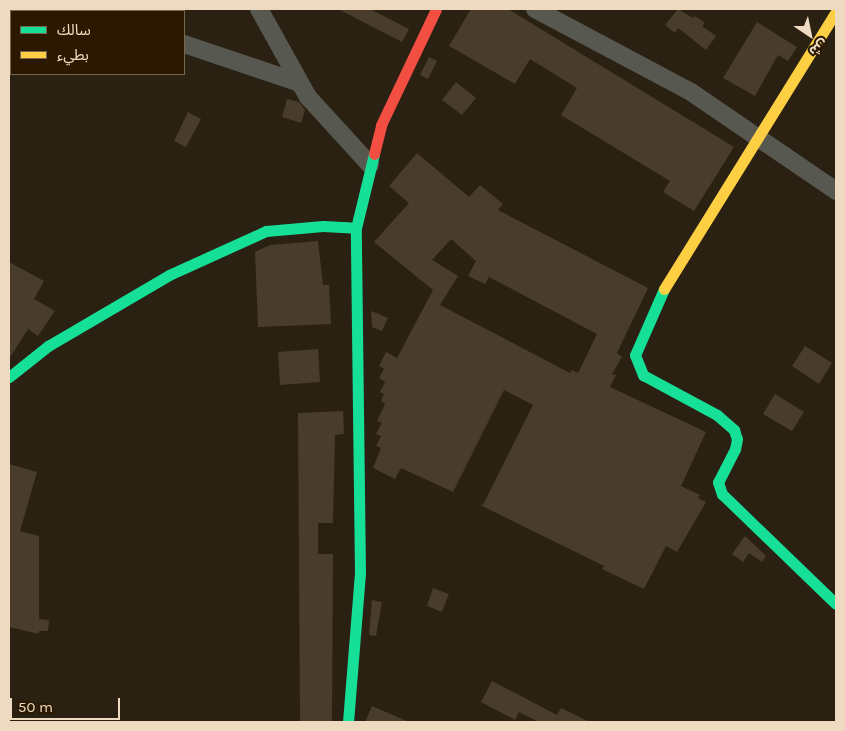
<!DOCTYPE html>
<meta charset="utf-8">
<style>
body{margin:0}
#map{position:relative;width:845px;height:731px;overflow:hidden;background:#2a2112;font-family:Karla,"Noto Sans Arabic",sans-serif}
div>[style]{position:absolute}
.building>*{inset:0;background:#4a3c2c}
.street>*{height:18px;margin:-9px;padding:0 9px;transform-origin:9px;border-radius:9px;background:#57584f}
.fast>*{height:11px;margin:-5.5px;padding:0 5.5px;transform-origin:5.5px;border-radius:5.5px;background:#16e098}
.slow>*{height:11px;margin:-5.5px;padding:0 5.5px;transform-origin:5.5px;border-radius:5.5px;background:#ffcf43}
.jam>*{height:11px;margin:-5.5px;padding:0 5.5px;transform-origin:5.5px;border-radius:5.5px;background:#f24e42}
span{translate:-50% -50%;white-space:nowrap;text-align:center;line-height:1.15;-webkit-text-stroke:4.5px #2a1900;paint-order:stroke}
.frame{position:absolute;inset:0;border:10px solid #eedac1;pointer-events:none}
.legend{position:absolute;left:10px;top:10px;width:175px;height:65px;box-sizing:border-box;background:#2a1900;border:1px solid #78664d;margin:0;padding:6px 9px;list-style:none;font-size:15px;color:#eedac1}
.legend li{display:flex;align-items:center;gap:10px;height:25px}
.legend b{width:25px;border:1px solid #78664d}
.north{position:absolute;left:785px;top:10px;width:50px;height:50px;-webkit-text-stroke:4px #2a1900;paint-order:stroke;rotate:146deg;font-size:14px;font-weight:700;line-height:20px;text-align:center;color:#eedac1}
.north::after{content:'';display:block;margin:auto;width:18px;height:22px;background:#eedac1;clip-path:polygon(50% 0,100% 100%,50% 72%,0 100%)}
.scale{position:absolute;left:10px;top:698px;width:110px;height:22px;box-sizing:border-box;border:2px solid #eedac1;border-top:0;padding-left:6px;font-size:15px;line-height:18px;white-space:nowrap;color:#eedac1;-webkit-text-stroke:4px #2a1900;paint-order:stroke}
</style>
<div id="map">
<div class="building">
<div style="clip-path:polygon(338px 9px,370px 9px,409px 29px,402px 42px)"></div>
<div style="clip-path:polygon(471px 9px,508px 9px,734px 147px,694px 211px,663px 192px,670px 181px,561px 115px,577px 88px,530px 59px,515px 84px,449px 46px)"></div>
<div style="clip-path:polygon(678px 9px,693px 18px,695px 16px,705px 23px,702px 26px,716px 36px,706px 50px,678px 28px,675px 33px,665px 25px)"></div>
<div style="clip-path:polygon(757px 22px,797px 47px,788px 61px,778px 55px,755px 96px,723px 78px)"></div>
<div style="clip-path:polygon(429px 57px,437px 61px,428px 79px,420px 75px)"></div>
<div style="clip-path:polygon(456px 82px,476px 98px,462px 115px,442px 100px)"></div>
<div style="clip-path:polygon(287px 99px,299px 102px,305px 110px,301px 123px,282px 117px)"></div>
<div style="clip-path:polygon(188px 112px,201px 119px,186px 147px,174px 141px)"></div>
<div style="clip-path:polygon(evenodd,417px 153px,469px 197px,480px 185px,503px 204px,498px 210px,648px 288px,617px 353px,622px 357px,612px 374px,616px 375px,610px 387px,706px 432px,681px 486px,700px 495px,698px 498px,706px 502px,677px 552px,666px 546px,644px 589px,602px 569px,604px 566px,480px 505px,483px 505px,533px 405px,504px 390px,453px 492px,401px 468px,395px 479px,373px 468px,381px 448px,376px 446px,381px 436px,376px 434px,382px 423px,377px 421px,385px 404px,381px 401px,384px 394px,380px 392px,385px 382px,379px 378px,384px 369px,379px 366px,386px 352px,397px 358px,433px 290px,374px 242px,409px 203px,389px 186px,417px 153px,451px 239px,476px 261px,468px 276px,485px 284px,489px 277px,597px 334px,578px 373px,572px 370px,570px 373px,440px 305px,458px 276px,432px 260px,451px 239px)"></div>
<div style="clip-path:polygon(318px 241px,323px 285px,329px 285px,331px 324px,258px 327px,255px 252px,270px 245px)"></div>
<div style="clip-path:polygon(9px 262px,44px 281px,34px 299px,55px 311px,38px 336px,28px 329px,9px 359px)"></div>
<div style="clip-path:polygon(371px 311px,388px 318px,382px 331px,372px 327px)"></div>
<div style="clip-path:polygon(805px 346px,832px 363px,819px 384px,792px 366px)"></div>
<div style="clip-path:polygon(318px 349px,320px 382px,280px 385px,278px 352px)"></div>
<div style="clip-path:polygon(775px 394px,804px 412px,792px 431px,763px 414px)"></div>
<div style="clip-path:polygon(343px 411px,344px 434px,335px 435px,333px 523px,318px 523px,318px 554px,333px 554px,332px 722px,300px 722px,298px 413px)"></div>
<div style="clip-path:polygon(9px 464px,37px 472px,20px 531px,39px 536px,39px 619px,49px 620px,48px 631px,39px 631px,39px 634px,9px 627px)"></div>
<div style="clip-path:polygon(745px 536px,766px 556px,762px 562px,749px 553px,743px 562px,732px 554px)"></div>
<div style="clip-path:polygon(433px 588px,449px 594px,442px 612px,427px 606px)"></div>
<div style="clip-path:polygon(372px 600px,382px 602px,376px 636px,369px 635px)"></div>
<div style="clip-path:polygon(492px 681px,557px 715px,561px 708px,590px 722px,539px 722px,519px 712px,515px 720px,481px 702px)"></div>
<div style="clip-path:polygon(372px 706px,409px 722px,365px 722px)"></div>
</div>
<div class="street">
<div style="left:83px;top:9px;width:5px;rotate:22deg"></div>
<div style="left:259px;top:9px;width:101px;rotate:60.9deg"></div>
<div style="left:308px;top:97px;width:92px;rotate:47.6deg"></div>
<div style="left:535px;top:9px;width:177px;rotate:28deg"></div>
<div style="left:691px;top:92px;width:176px;rotate:34.3deg"></div>
<div style="left:184px;top:44px;width:122px;rotate:18.6deg"></div>
</div>
<div class="fast">
<div style="left:664px;top:289px;width:72px;rotate:113.7deg"></div>
<div style="left:635px;top:355px;width:22px;rotate:68deg"></div>
<div style="left:643px;top:375px;width:84px;rotate:28.4deg"></div>
<div style="left:717px;top:415px;width:23px;rotate:41deg"></div>
<div style="left:734px;top:430px;width:9px;rotate:72deg"></div>
<div style="left:737px;top:439px;width:10px;rotate:101deg"></div>
<div style="left:735px;top:449px;width:37px;rotate:117deg"></div>
<div style="left:718px;top:482px;width:13px;rotate:72deg"></div>
<div style="left:722px;top:494px;width:158px;rotate:44deg"></div>
<div style="left:9px;top:377px;width:50px;rotate:-38.5deg"></div>
<div style="left:48px;top:346px;width:140px;rotate:-30.4deg"></div>
<div style="left:169px;top:275px;width:107px;rotate:-24.4deg"></div>
<div style="left:266px;top:231px;width:57px;rotate:-5deg"></div>
<div style="left:323px;top:226px;width:33px;rotate:3deg"></div>
<div style="left:348px;top:722px;width:148px;rotate:-85.4deg"></div>
<div style="left:360px;top:574px;width:346px;rotate:-90.7deg"></div>
<div style="left:356px;top:228px;width:76px;rotate:-76.3deg"></div>
</div>
<div class="slow">
<div style="left:664px;top:289px;width:326px;rotate:-58.2deg"></div>
</div>
<div class="jam">
<div style="left:374px;top:154px;width:30px;rotate:-76deg"></div>
<div style="left:381px;top:125px;width:128px;rotate:-64.6deg"></div>
</div>
<div class="frame"></div>
<ul class="legend">
<li><b style="height:6px;background:#16e098"></b>سالك</li>
<li><b style="height:6px;background:#ffcf43"></b>بطيء</li>
</ul>
<div class="north">ش</div>
<div class="scale">50 m</div>
</div>
